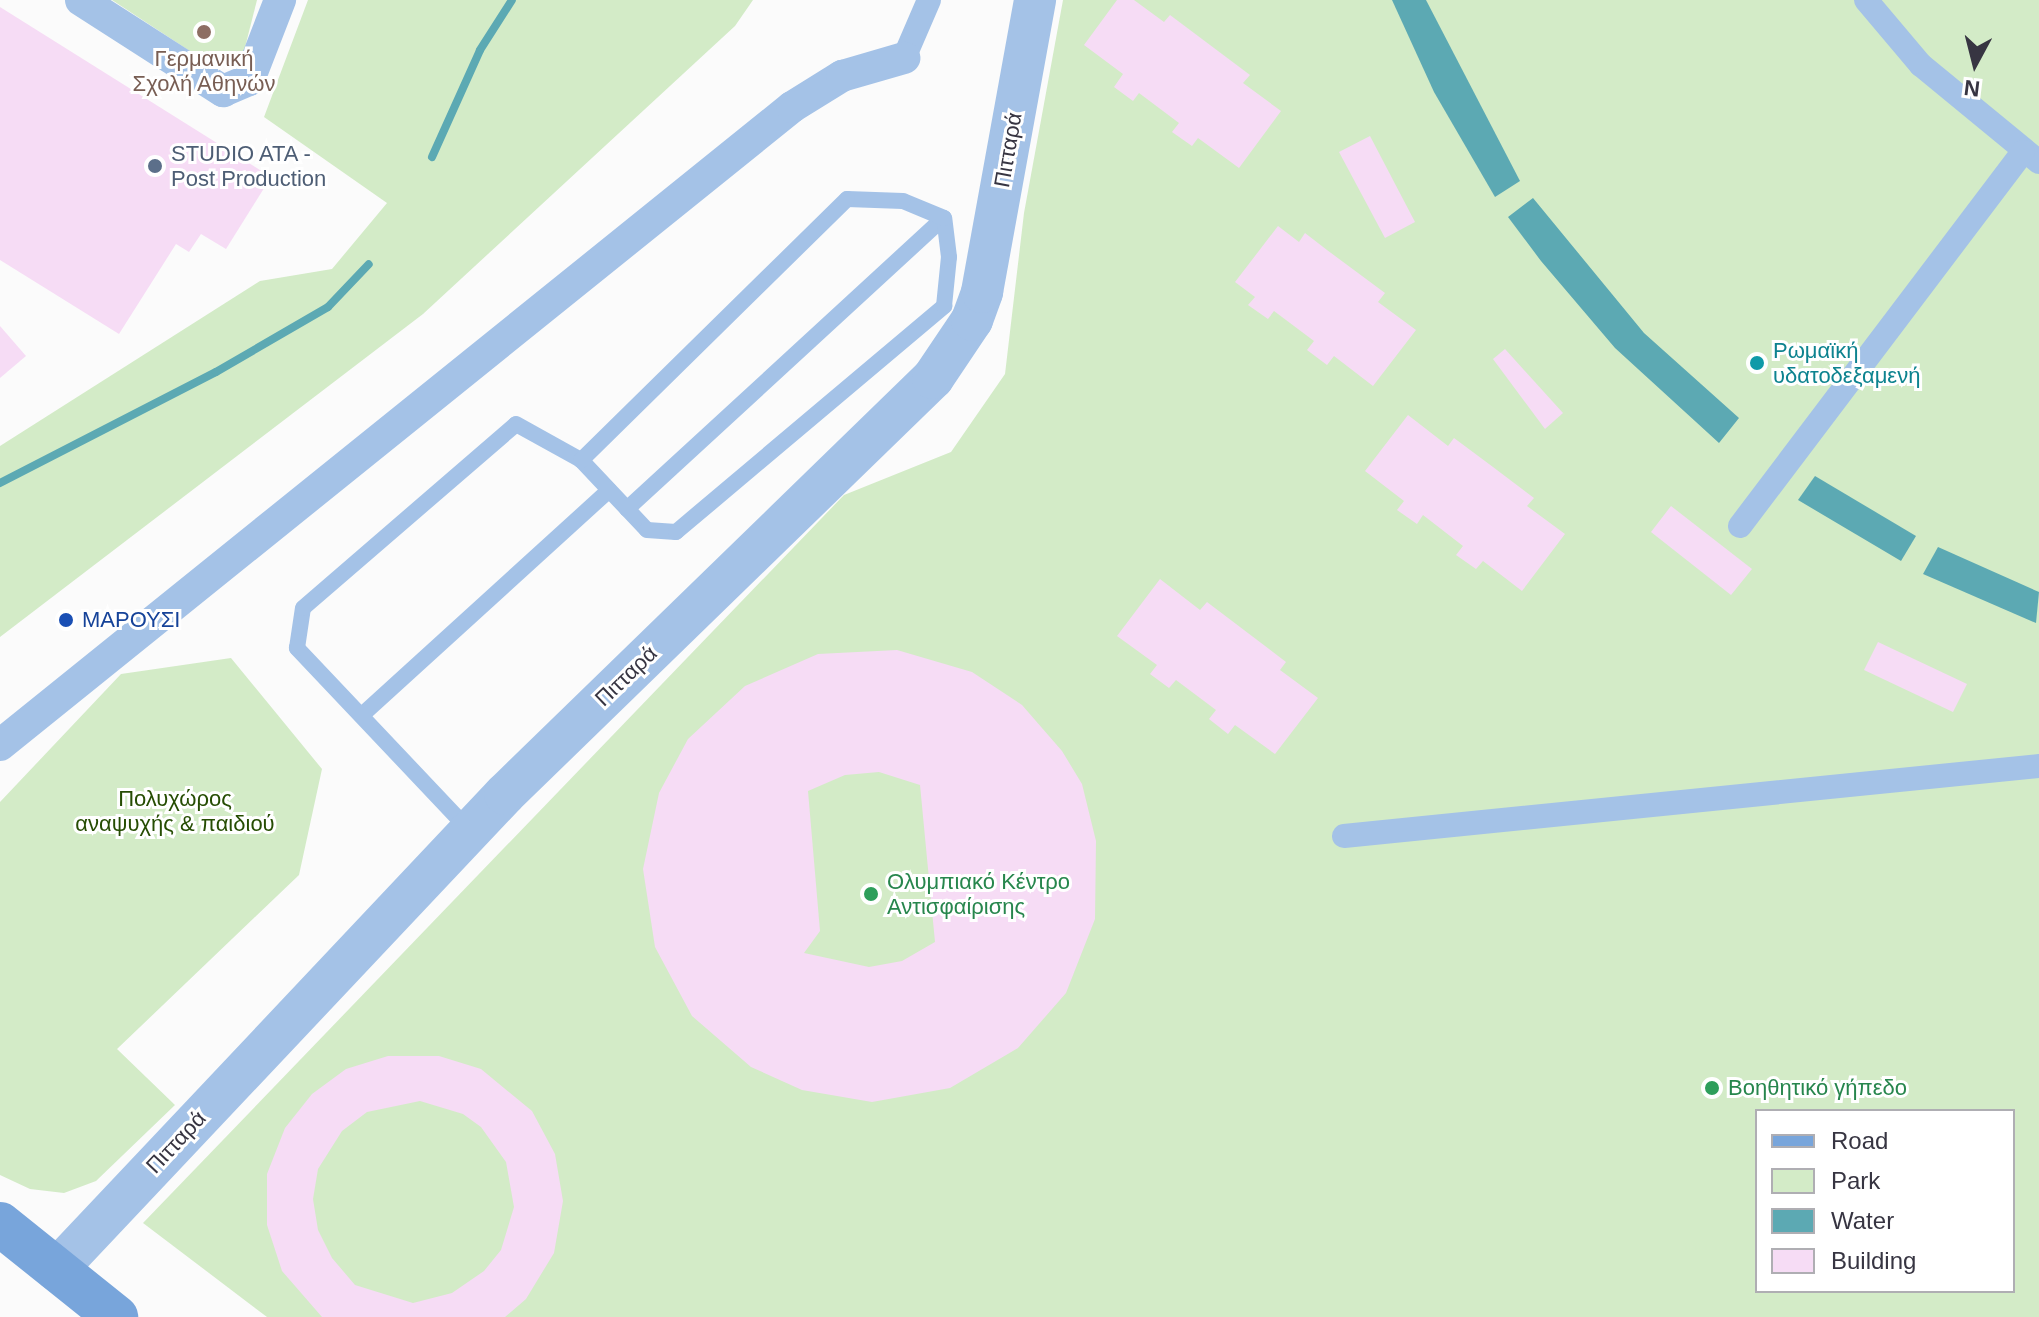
<!DOCTYPE html>
<meta charset="utf-8">
<style>
body{margin:0}
#map{position:relative;width:2039px;height:1317px;overflow:hidden;background:#fbfbfb;font-family:Arial,sans-serif}
div>[style]{position:absolute}
.green>*{inset:0;background:#d3ebc7}
.water>*{inset:0;background:#5ca9b3}
.stream>*{height:8px;margin:-4px;padding:0 4px;transform-origin:4px;border-radius:4px;background:#5ca9b3}
.building>*{inset:0;background:#f6dcf5}
.service>*{height:16px;margin:-8px;padding:0 8px;transform-origin:8px;border-radius:8px;background:#a4c2e7}
.pedestrian>*{height:24px;margin:-12px;padding:0 12px;transform-origin:12px;border-radius:12px;background:#a4c2e7}
.minor>*{height:32px;margin:-16px;padding:0 16px;transform-origin:16px;border-radius:16px;background:#a4c2e7}
.tertiary>*{height:42px;margin:-21px;padding:0 21px;transform-origin:21px;border-radius:21px;background:#a4c2e7}
.secondary>*{height:44px;margin:-22px;padding:0 22px;transform-origin:22px;border-radius:22px;background:#78a5db}
.dots>*{width:22px;height:22px;translate:-50% -50%;box-sizing:border-box;border:4px solid #fff;border-radius:50%}
span{translate:-50% -50%;white-space:nowrap;text-align:center;line-height:1.15;-webkit-text-stroke:6px #fff;paint-order:stroke}
.education-label{font-size:22px;color:#785e54}
.street-label{font-size:22px;color:#373542}
.service-label{font-size:22px;color:#4e5e75}
.left{translate:0 -50%;text-align:left}
.culture-label{font-size:22px;color:#0d838f}
.transit-label{font-size:22px;color:#164399}
.park-label{font-size:22px;color:#264d03}
.leisure-label{font-size:22px;color:#27864d}
.legend{position:absolute;left:1755px;top:1109px;width:260px;height:184px;box-sizing:border-box;background:#fff;border:2px solid #afaeb3;margin:0;padding:10px 14px;list-style:none;font-size:24px;color:#373542}
.legend li{display:flex;align-items:center;gap:16px;height:40px}
.legend b{width:40px;border:2px solid #afaeb3}
.north{position:absolute;left:1935px;top:24px;width:80px;height:80px;-webkit-text-stroke:6px #fff;paint-order:stroke;rotate:187deg;font-size:22px;font-weight:700;line-height:32px;text-align:center;color:#373542}
.north::after{content:'';display:block;margin:auto;width:28px;height:36px;background:#373542;clip-path:polygon(50% 0,100% 100%,50% 72%,0 100%)}
</style>
<div id="map">
<div class="green">
<div style="clip-path:polygon(112px 0,257px 0,240px 67px,205px 61px)"></div>
<div style="clip-path:polygon(308px 0,753px 0,735px 26px,423px 314px,0 637px,0 446px,260px 281px,332px 269px,387px 203px,264px 117px)"></div>
<div style="clip-path:polygon(evenodd,1063px 0,2039px 0,2039px 1317px,267px 1317px,143px 1223px,844px 495px,951px 452px,1005px 374px,1024px 213px,1063px 0,1757px 1111px,2013px 1111px,2013px 1291px,1757px 1291px,1757px 1111px)"></div>
<div style="clip-path:polygon(231px 658px,322px 769px,299px 875px,117px 1049px,175px 1105px,96px 1181px,64px 1193px,30px 1189px,0 1175px,0 802px,121px 674px)"></div>
</div>
<div class="water">
<div style="clip-path:polygon(1392px 0,1426px 0,1520px 181px,1495px 197px,1434px 92px)"></div>
<div style="clip-path:polygon(1533px 198px,1644px 333px,1739px 418px,1719px 443px,1615px 348px,1541px 261px,1508px 217px)"></div>
<div style="clip-path:polygon(1815px 476px,1916px 536px,1901px 561px,1798px 500px)"></div>
<div style="clip-path:polygon(1938px 547px,2039px 592px,2036px 623px,1923px 574px)"></div>
</div>
<div class="stream">
<div style="left:432px;top:157px;width:117px;rotate:-65.8deg"></div>
<div style="left:480px;top:50px;width:59px;rotate:-57.4deg"></div>
<div style="left:0;top:483px;width:243px;rotate:-27.2deg"></div>
<div style="left:216px;top:372px;width:129px;rotate:-30.1deg"></div>
<div style="left:328px;top:307px;width:59px;rotate:-46.4deg"></div>
</div>
<div class="building">
<div style="clip-path:polygon(1117px 0,1134px 0,1164px 22px,1170px 15px,1250px 75px,1243px 83px,1281px 111px,1239px 168px,1198px 138px,1192px 146px,1172px 132px,1179px 123px,1139px 93px,1133px 101px,1114px 87px,1123px 74px,1084px 45px)"></div>
<div style="clip-path:polygon(0 7px,271px 177px,226px 249px,201px 234px,189px 252px,176px 244px,119px 334px,0 260px)"></div>
<div style="clip-path:polygon(1370px 136px,1415px 222px,1385px 238px,1339px 152px)"></div>
<div style="clip-path:polygon(1278px 226px,1299px 242px,1305px 233px,1327px 250px,1385px 293px,1378px 302px,1416px 330px,1373px 386px,1334px 356px,1327px 365px,1307px 350px,1314px 341px,1274px 311px,1268px 319px,1248px 305px,1255px 297px,1235px 282px)"></div>
<div style="clip-path:polygon(0 326px,26px 356px,0 378px)"></div>
<div style="clip-path:polygon(1505px 349px,1563px 413px,1545px 429px,1493px 359px)"></div>
<div style="clip-path:polygon(1408px 415px,1448px 446px,1454px 438px,1493px 467px,1534px 498px,1527px 506px,1565px 534px,1522px 591px,1483px 561px,1476px 569px,1456px 555px,1463px 546px,1423px 515px,1417px 524px,1397px 510px,1404px 501px,1365px 471px)"></div>
<div style="clip-path:polygon(1671px 506px,1752px 569px,1731px 595px,1651px 532px)"></div>
<div style="clip-path:polygon(1160px 579px,1200px 610px,1207px 602px,1286px 662px,1280px 670px,1318px 698px,1275px 754px,1235px 725px,1228px 734px,1209px 719px,1216px 710px,1176px 680px,1169px 688px,1150px 674px,1157px 665px,1117px 636px)"></div>
<div style="clip-path:polygon(1878px 642px,1967px 684px,1953px 712px,1864px 670px)"></div>
<div style="clip-path:polygon(evenodd,897px 650px,972px 672px,1022px 705px,1062px 751px,1082px 784px,1096px 841px,1095px 919px,1066px 993px,1018px 1048px,950px 1088px,872px 1102px,802px 1090px,751px 1067px,692px 1016px,655px 947px,643px 869px,659px 793px,688px 739px,745px 686px,818px 654px,897px 650px,879px 772px,920px 785px,935px 942px,902px 961px,869px 967px,804px 953px,820px 931px,808px 791px,845px 775px,879px 772px)"></div>
<div style="clip-path:polygon(evenodd,388px 1056px,439px 1056px,481px 1069px,532px 1111px,555px 1154px,563px 1201px,554px 1253px,526px 1299px,505px 1317px,322px 1317px,282px 1271px,267px 1225px,267px 1174px,285px 1128px,312px 1094px,346px 1069px,388px 1056px,420px 1101px,463px 1114px,481px 1127px,506px 1162px,514px 1207px,501px 1250px,484px 1271px,452px 1293px,413px 1303px,355px 1285px,332px 1258px,318px 1230px,313px 1199px,318px 1169px,342px 1131px,367px 1112px,420px 1101px)"></div>
</div>
<div class="service">
<div style="left:627px;top:509px;width:430px;rotate:-42.6deg"></div>
<div style="left:362px;top:715px;width:334px;rotate:-42.3deg"></div>
<div style="left:470px;top:831px;width:252px;rotate:-133.4deg"></div>
<div style="left:297px;top:648px;width:40px;rotate:-81.5deg"></div>
<div style="left:303px;top:608px;width:281px;rotate:-40.8deg"></div>
<div style="left:516px;top:424px;width:74px;rotate:29deg"></div>
<div style="left:581px;top:460px;width:96px;rotate:46.7deg"></div>
<div style="left:647px;top:530px;width:29px;rotate:4deg"></div>
<div style="left:676px;top:532px;width:351px;rotate:-40.1deg"></div>
<div style="left:944px;top:306px;width:49px;rotate:-84.2deg"></div>
<div style="left:949px;top:257px;width:39px;rotate:-97deg"></div>
<div style="left:944px;top:218px;width:44px;rotate:-157.5deg"></div>
<div style="left:903px;top:201px;width:56px;rotate:-178deg"></div>
<div style="left:847px;top:199px;width:373px;rotate:135.5deg"></div>
</div>
<div class="pedestrian">
<div style="left:1866px;top:0;width:85px;rotate:49.8deg"></div>
<div style="left:1921px;top:65px;width:153px;rotate:39.4deg"></div>
<div style="left:904px;top:58px;width:63px;rotate:-66.7deg"></div>
<div style="left:1740px;top:526px;width:469px;rotate:-52.9deg"></div>
<div style="left:1344px;top:836px;width:699px;rotate:-5.75deg"></div>
</div>
<div class="minor">
<div style="left:81px;top:0;width:169px;rotate:32.7deg"></div>
<div style="left:223px;top:91px;width:28px;rotate:-23deg"></div>
<div style="left:249px;top:80px;width:86px;rotate:-68.8deg"></div>
<div style="left:0;top:745px;width:1017px;rotate:-38.85deg"></div>
<div style="left:792px;top:107px;width:59px;rotate:-31.8deg"></div>
<div style="left:842px;top:76px;width:65px;rotate:-16.2deg"></div>
</div>
<div class="tertiary">
<div style="left:56px;top:1270px;width:654px;rotate:-46.67deg"></div>
<div style="left:505px;top:794px;width:597px;rotate:-44.19deg"></div>
<div style="left:933px;top:378px;width:70px;rotate:-56.1deg"></div>
<div style="left:972px;top:320px;width:30px;rotate:-70deg"></div>
<div style="left:982px;top:292px;width:297px;rotate:-79.7deg"></div>
</div>
<div class="secondary">
<div style="left:0;top:1224px;width:149px;rotate:38.7deg"></div>
</div>
<div class="dots">
<div style="left:204px;top:32px;background:#8d6e63"></div>
<div style="left:155px;top:166px;background:#5c6f8a"></div>
<div style="left:1757px;top:363px;background:#0f9aa8"></div>
<div style="left:66px;top:620px;background:#1a4fb4"></div>
<div style="left:871px;top:894px;background:#2e9e5b"></div>
<div style="left:1712px;top:1088px;background:#2e9e5b"></div>
</div>
<div class="education-label">
<span style="left:204px;top:71px">Γερμανική<br>Σχολή Αθηνών</span>
</div>
<div class="street-label">
<span style="left:1008px;top:150px;rotate:-80deg">Πιτταρά</span>
<span style="left:626px;top:676px;rotate:-44deg">Πιτταρά</span>
<span style="left:176px;top:1142px;rotate:-47deg">Πιτταρά</span>
</div>
<div class="service-label">
<span class="left" style="left:171px;top:166px">STUDIO ATA -<br>Post Production</span>
</div>
<div class="culture-label">
<span class="left" style="left:1773px;top:363px">Ρωμαϊκή<br>υδατοδεξαμενή</span>
</div>
<div class="transit-label">
<span class="left" style="left:82px;top:620px">ΜΑΡΟΥΣΙ</span>
</div>
<div class="park-label">
<span style="left:175px;top:811px">Πολυχώρος<br>αναψυχής &amp; παιδιού</span>
</div>
<div class="leisure-label">
<span class="left" style="left:887px;top:894px">Ολυμπιακό Κέντρο<br>Αντισφαίρισης</span>
<span class="left" style="left:1728px;top:1088px">Βοηθητικό γήπεδο</span>
</div>
<ul class="legend">
<li><b style="height:10px;background:#78a5db"></b>Road</li>
<li><b style="height:22px;background:#d3ebc7"></b>Park</li>
<li><b style="height:22px;background:#5ca9b3"></b>Water</li>
<li><b style="height:22px;background:#f6dcf5"></b>Building</li>
</ul>
<div class="north">N</div>
</div>
